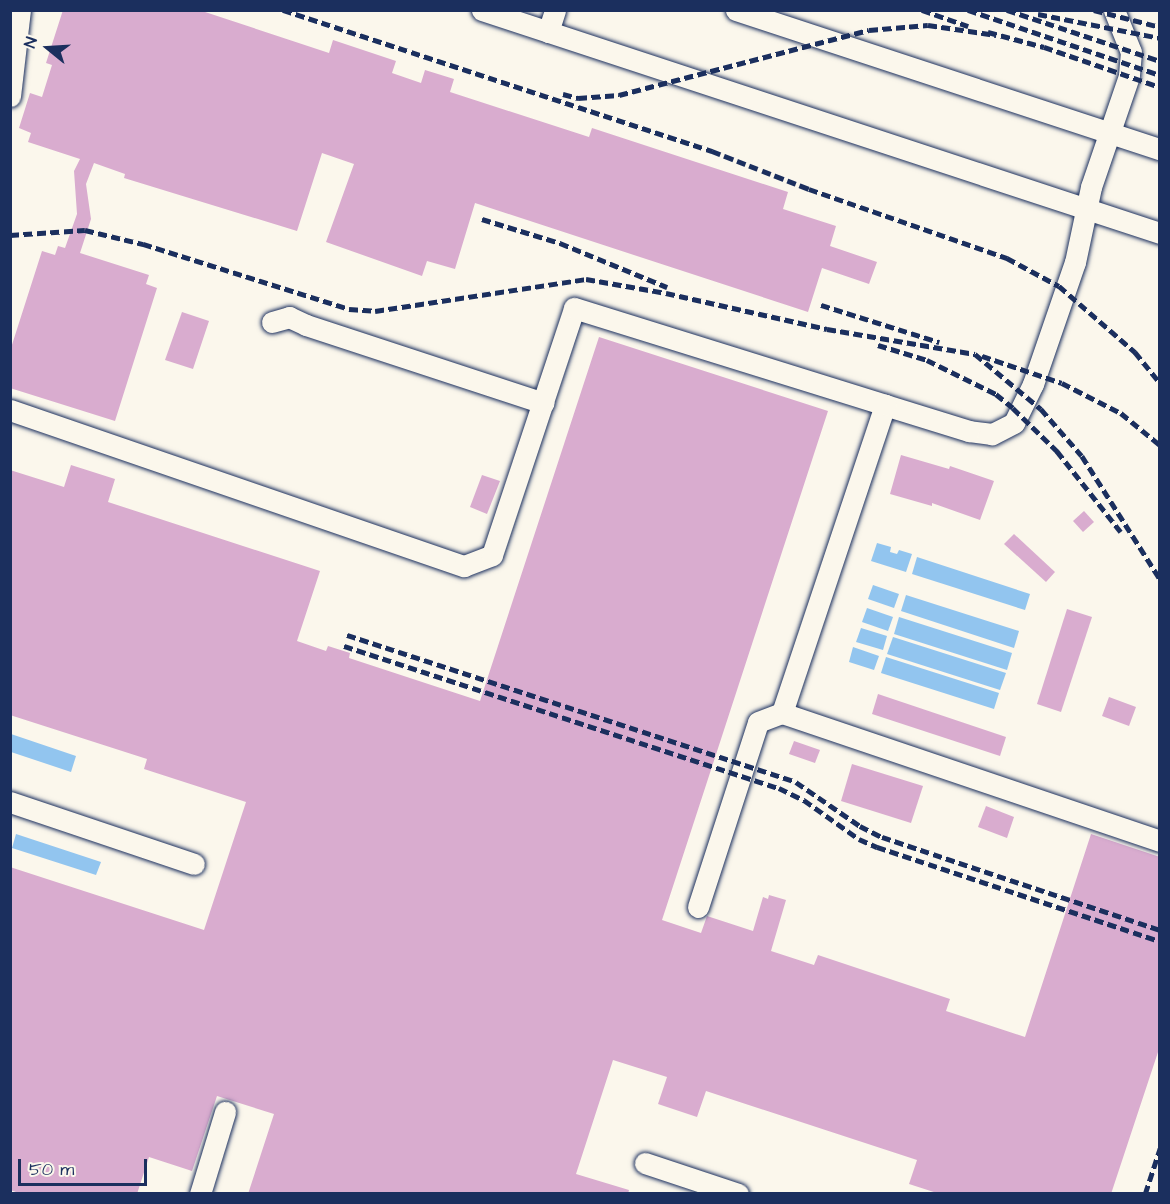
<!DOCTYPE html>
<style>
body{margin:0}
#map{position:relative;width:1170px;height:1204px;overflow:hidden;background:#fbf7ec;font-family:"Architects Daughter",sans-serif}
div>[style]{position:absolute}
.water>*{inset:0;background:#92c5ef}
.building>*{inset:0;background:#d9accf}
.roads{filter:drop-shadow(0 0 2px #1b2f5e) drop-shadow(0 0 2px #1b2f5e)}
.minor>*{height:21px;margin:-10.5px;padding:0 10.5px;transform-origin:10.5px;border-radius:10.5px;background:#fbf7ec}
.rail>*{height:4.5px;margin-top:-2.25px;transform-origin:0;background:repeating-linear-gradient(90deg,#1b2f5e 0 9px,transparent 0 13.5px)}
span{translate:-50% -50%;white-space:nowrap;text-align:center;line-height:1.15;-webkit-text-stroke:6px #fbf7ec;paint-order:stroke}
.frame{position:absolute;inset:0;border:12px solid #1b2f5e;pointer-events:none}
.north{position:absolute;left:18px;top:18px;width:60px;height:60px;-webkit-text-stroke:4px #fbf7ec;paint-order:stroke;rotate:288deg;font-size:16px;font-weight:700;line-height:24px;text-align:center;color:#1b2f5e}
.north::after{content:'';display:block;margin:auto;width:21px;height:27px;background:#1b2f5e;clip-path:polygon(50% 0,100% 100%,50% 72%,0 100%)}
.scale{position:absolute;left:18px;top:1159px;width:129px;height:27px;box-sizing:border-box;border:3px solid #1b2f5e;border-top:0;padding-left:8px;font-size:18px;line-height:21px;white-space:nowrap;color:#1b2f5e;-webkit-text-stroke:4px #fbf7ec;paint-order:stroke}
</style>
<div id="map">
<div class="water">
<div style="clip-path:polygon(877px 543px,891px 547px,890px 552px,897px 554px,899px 550px,912px 554px,906px 572px,871px 561px)"></div>
<div style="clip-path:polygon(917px 557px,1030px 594px,1025px 610px,912px 574px)"></div>
<div style="clip-path:polygon(873px 585px,899px 594px,894px 608px,868px 599px)"></div>
<div style="clip-path:polygon(906px 595px,1019px 631px,1014px 648px,901px 611px)"></div>
<div style="clip-path:polygon(867px 608px,893px 617px,888px 631px,862px 622px)"></div>
<div style="clip-path:polygon(899px 617px,1012px 653px,1007px 670px,894px 634px)"></div>
<div style="clip-path:polygon(861px 628px,887px 636px,883px 650px,856px 642px)"></div>
<div style="clip-path:polygon(893px 637px,1006px 673px,1000px 690px,887px 654px)"></div>
<div style="clip-path:polygon(853px 647px,879px 656px,874px 670px,849px 662px)"></div>
<div style="clip-path:polygon(886px 657px,999px 693px,994px 709px,881px 673px)"></div>
<div style="clip-path:polygon(11px 734px,76px 756px,71px 772px,11px 752px)"></div>
<div style="clip-path:polygon(16px 834px,101px 862px,96px 875px,12px 848px)"></div>
</div>
<div class="building">
<div style="clip-path:polygon(63px 10px,199px 10px,329px 53px,333px 40px,396px 61px,392px 73px,421px 83px,425px 70px,454px 79px,450px 92px,589px 137px,592px 128px,788px 192px,783px 209px,836px 226px,830px 246px,877px 262px,869px 284px,822px 268px,808px 312px,475px 203px,455px 269px,427px 261px,422px 276px,326px 242px,354px 164px,322px 153px,297px 231px,124px 178px,125px 174px,94px 163px,86px 184px,91px 219px,80px 253px,149px 275px,146px 284px,157px 288px,115px 421px,10px 388px,10px 351px,42px 251px,55px 255px,58px 246px,65px 248px,77px 214px,74px 171px,80px 159px,28px 142px,31px 133px,19px 128px,30px 93px,42px 97px,52px 65px,46px 63px)"></div>
<div style="clip-path:polygon(182px 312px,209px 321px,193px 369px,165px 360px)"></div>
<div style="clip-path:polygon(599px 337px,828px 411px,662px 920px,701px 933px,707px 916px,753px 931px,763px 897px,768px 899px,769px 895px,786px 900px,771px 951px,814px 965px,818px 955px,950px 999px,946px 1011px,1025px 1037px,1091px 834px,1160px 857px,1160px 1046px,1111px 1194px,940px 1194px,909px 1184px,917px 1160px,706px 1091px,697px 1117px,658px 1104px,667px 1077px,613px 1060px,576px 1174px,629px 1190px,628px 1194px,248px 1194px,274px 1114px,217px 1096px,192px 1171px,149px 1157px,137px 1194px,22px 1194px,10px 1190px,10px 867px,204px 930px,246px 802px,144px 769px,147px 759px,10px 715px,10px 470px,64px 487px,71px 465px,115px 479px,108px 502px,320px 571px,297px 641px,326px 651px,328px 646px,350px 653px,349px 658px,480px 701px)"></div>
<div style="clip-path:polygon(901px 455px,949px 469px,950px 466px,994px 481px,980px 520px,932px 503px,932px 506px,890px 494px)"></div>
<div style="clip-path:polygon(482px 475px,500px 481px,487px 514px,470px 507px)"></div>
<div style="clip-path:polygon(1084px 511px,1094px 522px,1083px 532px,1073px 521px)"></div>
<div style="clip-path:polygon(1014px 534px,1055px 572px,1046px 582px,1004px 544px)"></div>
<div style="clip-path:polygon(1067px 609px,1092px 617px,1061px 712px,1037px 704px)"></div>
<div style="clip-path:polygon(878px 694px,1006px 737px,1000px 756px,872px 714px)"></div>
<div style="clip-path:polygon(1109px 697px,1136px 707px,1129px 726px,1102px 716px)"></div>
<div style="clip-path:polygon(794px 741px,820px 750px,815px 763px,789px 754px)"></div>
<div style="clip-path:polygon(852px 764px,923px 786px,911px 823px,841px 801px)"></div>
<div style="clip-path:polygon(986px 806px,1014px 817px,1007px 838px,978px 827px)"></div>
</div>
<div class="roads">
<div class="minor">
<div style="left:482px;top:10px;width:714px;rotate:18.21deg"></div>
<div style="left:736px;top:10px;width:446px;rotate:18.2deg"></div>
<div style="left:1114px;top:10px;width:45px;rotate:68deg"></div>
<div style="left:1131px;top:52px;width:24px;rotate:95deg"></div>
<div style="left:1129px;top:76px;width:117px;rotate:108.9deg"></div>
<div style="left:1091px;top:187px;width:77px;rotate:102deg"></div>
<div style="left:1075px;top:262px;width:129px;rotate:109deg"></div>
<div style="left:1033px;top:384px;width:43px;rotate:116deg"></div>
<div style="left:1014px;top:423px;width:25px;rotate:153deg"></div>
<div style="left:992px;top:434px;width:23px;rotate:-173deg"></div>
<div style="left:969px;top:431px;width:88px;rotate:-162.8deg"></div>
<div style="left:885px;top:405px;width:325px;rotate:108.5deg"></div>
<div style="left:782px;top:713px;width:399px;rotate:18.7deg"></div>
<div style="left:548px;top:32px;width:23px;rotate:-72deg"></div>
<div style="left:10px;top:96px;width:87px;rotate:-83.4deg"></div>
<div style="left:272px;top:322px;width:18px;rotate:-16deg"></div>
<div style="left:289px;top:317px;width:19px;rotate:25deg"></div>
<div style="left:306px;top:325px;width:250px;rotate:18.2deg"></div>
<div style="left:10px;top:410px;width:480px;rotate:19deg"></div>
<div style="left:464px;top:566px;width:30px;rotate:-21deg"></div>
<div style="left:492px;top:555px;width:260px;rotate:-71.6deg"></div>
<div style="left:574px;top:308px;width:326px;rotate:17.3deg"></div>
<div style="left:10px;top:802px;width:194px;rotate:18.6deg"></div>
<div style="left:698px;top:907px;width:194px;rotate:-72deg"></div>
<div style="left:758px;top:722px;width:26px;rotate:-21deg"></div>
<div style="left:645px;top:1163px;width:98px;rotate:18.4deg"></div>
<div style="left:200px;top:1194px;width:86px;rotate:-73deg"></div>
</div>
</div>
<div class="rail">
<div style="left:283px;top:10px;width:452px;rotate:18.2deg"></div>
<div style="left:712px;top:151px;width:104px;rotate:21.4deg"></div>
<div style="left:809px;top:189px;width:210px;rotate:19.2deg"></div>
<div style="left:1007px;top:258px;width:59px;rotate:28.3deg"></div>
<div style="left:1059px;top:286px;width:101px;rotate:41deg"></div>
<div style="left:1135px;top:352px;width:40px;rotate:51deg"></div>
<div style="left:922px;top:10px;width:49px;rotate:19.2deg"></div>
<div style="left:968px;top:10px;width:203px;rotate:18.7deg"></div>
<div style="left:1007px;top:10px;width:161px;rotate:18.4deg"></div>
<div style="left:1094px;top:10px;width:68px;rotate:14.4deg"></div>
<div style="left:1038px;top:14px;width:124px;rotate:11.1deg"></div>
<div style="left:988px;top:32px;width:58px;rotate:15deg"></div>
<div style="left:1044px;top:47px;width:123px;rotate:19deg"></div>
<div style="left:563px;top:94px;width:16px;rotate:15deg"></div>
<div style="left:578px;top:98px;width:41px;rotate:-4.2deg"></div>
<div style="left:619px;top:95px;width:258px;rotate:-14.6deg"></div>
<div style="left:869px;top:30px;width:59px;rotate:-4.8deg"></div>
<div style="left:928px;top:25px;width:69px;rotate:8.4deg"></div>
<div style="left:482px;top:219px;width:82px;rotate:17.1deg"></div>
<div style="left:560px;top:243px;width:116px;rotate:22.4deg"></div>
<div style="left:10px;top:235px;width:75px;rotate:-3.8deg"></div>
<div style="left:85px;top:230px;width:60px;rotate:13.6deg"></div>
<div style="left:143px;top:244px;width:216px;rotate:17.5deg"></div>
<div style="left:349px;top:309px;width:26px;rotate:4deg"></div>
<div style="left:375px;top:311px;width:213px;rotate:-8.6deg"></div>
<div style="left:586px;top:279px;width:81px;rotate:9.9deg"></div>
<div style="left:666px;top:293px;width:165px;rotate:12.6deg"></div>
<div style="left:827px;top:329px;width:150px;rotate:9.6deg"></div>
<div style="left:975px;top:354px;width:86px;rotate:39.8deg"></div>
<div style="left:1041px;top:409px;width:62px;rotate:48.9deg"></div>
<div style="left:1082px;top:456px;width:146px;rotate:57.6deg"></div>
<div style="left:821px;top:305px;width:124px;rotate:17.4deg"></div>
<div style="left:878px;top:345px;width:51px;rotate:17deg"></div>
<div style="left:927px;top:360px;width:77px;rotate:26.2deg"></div>
<div style="left:996px;top:394px;width:22px;rotate:39deg"></div>
<div style="left:1013px;top:408px;width:62px;rotate:44.3deg"></div>
<div style="left:1057px;top:451px;width:103px;rotate:51.7deg"></div>
<div style="left:982px;top:356px;width:84px;rotate:18.6deg"></div>
<div style="left:1062px;top:383px;width:66px;rotate:27deg"></div>
<div style="left:1121px;top:413px;width:50px;rotate:39.4deg"></div>
<div style="left:347px;top:635px;width:472px;rotate:18.1deg"></div>
<div style="left:796px;top:782px;width:78px;rotate:34.5deg"></div>
<div style="left:860px;top:826px;width:25px;rotate:27deg"></div>
<div style="left:882px;top:837px;width:293px;rotate:18.5deg"></div>
<div style="left:344px;top:646px;width:458px;rotate:18.1deg"></div>
<div style="left:779px;top:788px;width:28px;rotate:26deg"></div>
<div style="left:804px;top:800px;width:67px;rotate:35.3deg"></div>
<div style="left:859px;top:839px;width:20px;rotate:24deg"></div>
<div style="left:877px;top:847px;width:298px;rotate:18.4deg"></div>
<div style="left:1145px;top:1194px;width:48px;rotate:-71.9deg"></div>
</div>
<div class="frame"></div>
<div class="north">N</div>
<div class="scale">50 m</div>
</div>
